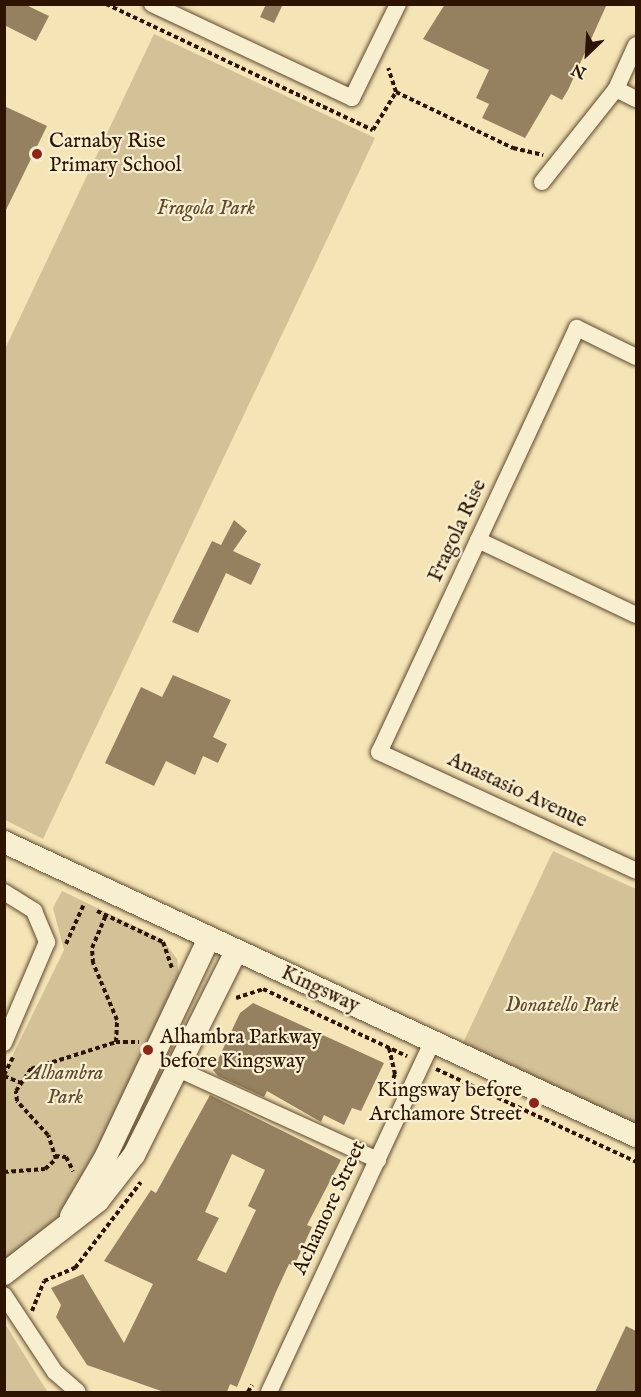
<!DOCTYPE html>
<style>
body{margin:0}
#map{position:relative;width:641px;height:1397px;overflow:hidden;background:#f5e5b6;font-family:"IM FELL English",serif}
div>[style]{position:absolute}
.green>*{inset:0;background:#d3c197}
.building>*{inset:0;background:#95815f}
.path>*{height:4px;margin-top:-2px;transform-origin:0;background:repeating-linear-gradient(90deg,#2c1400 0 4.5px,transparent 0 7.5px)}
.roads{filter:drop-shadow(0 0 2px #5e482e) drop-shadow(0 0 2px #5e482e)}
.street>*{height:16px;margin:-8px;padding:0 8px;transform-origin:8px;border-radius:8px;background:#f8eed0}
.secondary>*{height:22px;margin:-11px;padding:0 11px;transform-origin:11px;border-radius:11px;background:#f8eed0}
.dots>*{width:16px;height:16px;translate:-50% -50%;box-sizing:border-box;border:3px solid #f8eed0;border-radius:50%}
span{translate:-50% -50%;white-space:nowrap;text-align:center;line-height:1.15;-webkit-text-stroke:4.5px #f8eed0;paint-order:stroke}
.poi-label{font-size:21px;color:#2c1400}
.left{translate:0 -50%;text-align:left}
.right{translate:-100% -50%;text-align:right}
.park-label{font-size:21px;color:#5e482d;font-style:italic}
.street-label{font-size:21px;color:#2c1400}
.frame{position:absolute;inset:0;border:6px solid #2c1400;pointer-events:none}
.north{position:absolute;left:557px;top:24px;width:60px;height:60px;-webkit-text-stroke:4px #f8eed0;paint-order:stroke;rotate:205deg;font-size:16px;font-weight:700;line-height:24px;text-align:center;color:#2c1400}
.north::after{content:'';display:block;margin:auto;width:21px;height:27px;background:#2c1400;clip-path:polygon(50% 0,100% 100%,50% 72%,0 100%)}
</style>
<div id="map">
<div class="green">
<div style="clip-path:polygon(154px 34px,375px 138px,43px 839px,5px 820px,5px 349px)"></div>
<div style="clip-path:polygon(553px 851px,636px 889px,636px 1126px,463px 1043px)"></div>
<div style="clip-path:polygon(62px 891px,162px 939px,177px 959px,180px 983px,64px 1228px,5px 1274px,4px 1073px,64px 950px,53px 908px)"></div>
<div style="clip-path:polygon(4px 1322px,38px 1377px,48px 1392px,5px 1392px)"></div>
</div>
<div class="building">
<div style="clip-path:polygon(4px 4px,24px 4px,49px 16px,36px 41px,4px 25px)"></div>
<div style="clip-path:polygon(266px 4px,283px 4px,274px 23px,260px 17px)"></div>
<div style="clip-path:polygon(445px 4px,607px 4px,568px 90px,562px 100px,551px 94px,525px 138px,482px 118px,489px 104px,476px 98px,489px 70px,423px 39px)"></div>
<div style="clip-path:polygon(4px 106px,47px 126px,4px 214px)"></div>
<div style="clip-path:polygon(234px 520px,247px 531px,233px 551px,261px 564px,251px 585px,226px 573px,198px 633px,172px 622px,212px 541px,221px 545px)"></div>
<div style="clip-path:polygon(173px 675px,231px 700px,213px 737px,227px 744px,218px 763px,203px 756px,195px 775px,166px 761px,154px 786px,105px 763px,141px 687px,162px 697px)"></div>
<div style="clip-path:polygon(253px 1003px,384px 1063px,361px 1111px,352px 1108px,344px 1125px,324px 1115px,321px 1122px,267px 1091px,264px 1097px,218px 1076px,213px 1070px,240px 1013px)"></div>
<div style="clip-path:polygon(evenodd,210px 1095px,341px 1160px,307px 1225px,312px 1227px,294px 1266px,289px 1264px,276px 1292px,237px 1387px,230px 1384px,227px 1392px,164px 1392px,87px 1365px,56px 1317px,61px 1305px,51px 1288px,83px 1274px,124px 1343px,153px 1284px,104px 1261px,151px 1190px,156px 1193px,210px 1095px,232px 1154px,265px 1170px,248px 1206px,256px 1210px,226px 1273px,197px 1260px,219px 1218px,205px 1212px,232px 1154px)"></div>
<div style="clip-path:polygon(626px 1326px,636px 1331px,636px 1392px,595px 1392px)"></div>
</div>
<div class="path">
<div style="left:106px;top:4px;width:295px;rotate:25.3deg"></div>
<div style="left:373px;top:130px;width:44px;rotate:-58.8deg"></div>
<div style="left:396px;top:92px;width:25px;rotate:-108deg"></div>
<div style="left:396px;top:92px;width:130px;rotate:25.6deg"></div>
<div style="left:513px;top:148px;width:31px;rotate:13deg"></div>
<div style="left:97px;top:911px;width:73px;rotate:25.2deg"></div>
<div style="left:163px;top:942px;width:28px;rotate:71deg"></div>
<div style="left:66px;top:944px;width:44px;rotate:-65.8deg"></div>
<div style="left:236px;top:998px;width:28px;rotate:-18deg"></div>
<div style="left:263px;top:989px;width:159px;rotate:25deg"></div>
<div style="left:116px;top:1042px;width:23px"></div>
<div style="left:389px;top:1048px;width:27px;rotate:77deg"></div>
<div style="left:395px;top:1074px;width:11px;rotate:112deg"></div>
<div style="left:436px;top:1069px;width:221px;rotate:24.9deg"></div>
<div style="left:4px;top:1075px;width:20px;rotate:-63deg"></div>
<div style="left:4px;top:1076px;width:18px;rotate:22deg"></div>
<div style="left:55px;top:1156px;width:11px;rotate:5deg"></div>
<div style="left:66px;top:1157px;width:16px;rotate:63deg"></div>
<div style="left:4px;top:1172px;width:41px;rotate:-4.2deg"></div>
<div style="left:45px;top:1169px;width:15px;rotate:-42deg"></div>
<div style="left:56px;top:1159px;width:25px;rotate:-108deg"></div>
<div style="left:48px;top:1135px;width:46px;rotate:-132.4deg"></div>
<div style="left:17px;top:1101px;width:10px;rotate:-96deg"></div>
<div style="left:16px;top:1091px;width:27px;rotate:-56deg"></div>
<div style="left:31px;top:1069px;width:89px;rotate:-17.6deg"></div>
<div style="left:116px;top:1042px;width:22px;rotate:-87deg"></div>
<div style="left:117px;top:1020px;width:62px;rotate:-112.8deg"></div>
<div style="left:93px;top:963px;width:15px;rotate:-94deg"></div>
<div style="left:92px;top:948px;width:36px;rotate:-67deg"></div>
<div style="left:32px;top:1311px;width:32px;rotate:-68deg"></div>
<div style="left:44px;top:1281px;width:34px;rotate:-23deg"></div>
<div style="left:75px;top:1268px;width:108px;rotate:-52.5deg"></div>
<div style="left:248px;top:1392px;width:8px;rotate:-60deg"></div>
</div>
<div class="roads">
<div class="street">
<div style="left:152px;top:4px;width:221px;rotate:25.2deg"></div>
<div style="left:352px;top:98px;width:105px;rotate:-63.9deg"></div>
<div style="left:616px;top:89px;width:22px;rotate:27deg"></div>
<div style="left:542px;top:182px;width:119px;rotate:-51.5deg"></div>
<div style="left:616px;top:89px;width:48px;rotate:-65.6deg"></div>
<div style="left:636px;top:357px;width:66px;rotate:-153.8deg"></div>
<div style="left:577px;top:328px;width:468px;rotate:115deg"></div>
<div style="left:379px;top:752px;width:283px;rotate:24.8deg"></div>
<div style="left:478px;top:540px;width:175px;rotate:25.4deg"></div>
<div style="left:4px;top:892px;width:36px;rotate:32deg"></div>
<div style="left:34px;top:911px;width:34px;rotate:67deg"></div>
<div style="left:47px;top:942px;width:110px;rotate:113.1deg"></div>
<div style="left:178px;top:1069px;width:220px;rotate:24.5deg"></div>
<div style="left:4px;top:1295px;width:92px;rotate:56.5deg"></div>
<div style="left:55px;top:1372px;width:30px;rotate:41deg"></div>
<div style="left:269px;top:1392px;width:386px;rotate:-65deg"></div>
</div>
<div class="secondary">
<div style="left:4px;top:842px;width:697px;rotate:24.95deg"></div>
<div style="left:71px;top:1216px;width:69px;rotate:-59.7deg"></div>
<div style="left:106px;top:1156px;width:241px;rotate:-64.7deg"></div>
<div style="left:4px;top:1274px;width:119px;rotate:-37.8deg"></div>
<div style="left:98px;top:1201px;width:58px;rotate:-52deg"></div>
<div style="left:134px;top:1155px;width:228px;rotate:-63.4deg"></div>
</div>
</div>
<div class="dots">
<div style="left:37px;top:154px;background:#8f2418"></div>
<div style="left:148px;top:1050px;background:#8f2418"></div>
<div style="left:534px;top:1103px;background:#8f2418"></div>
</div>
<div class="poi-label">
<span class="left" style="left:49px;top:154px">Carnaby Rise<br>Primary School</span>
<span class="left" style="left:160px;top:1050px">Alhambra Parkway<br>before Kingsway</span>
<span class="right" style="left:522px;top:1103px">Kingsway before<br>Archamore Street</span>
</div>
<div class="park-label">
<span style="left:206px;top:209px">Fragola Park</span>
<span style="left:562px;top:1006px">Donatello Park</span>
<span style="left:65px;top:1086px">Alhambra<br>Park</span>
</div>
<div class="street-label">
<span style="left:458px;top:531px;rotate:-65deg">Fragola Rise</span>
<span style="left:517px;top:791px;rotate:25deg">Anastasio Avenue</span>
<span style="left:320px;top:990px;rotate:25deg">Kingsway</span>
<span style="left:330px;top:1208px;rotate:-65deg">Achamore Street</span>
</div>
<div class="frame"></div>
<div class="north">N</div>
</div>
